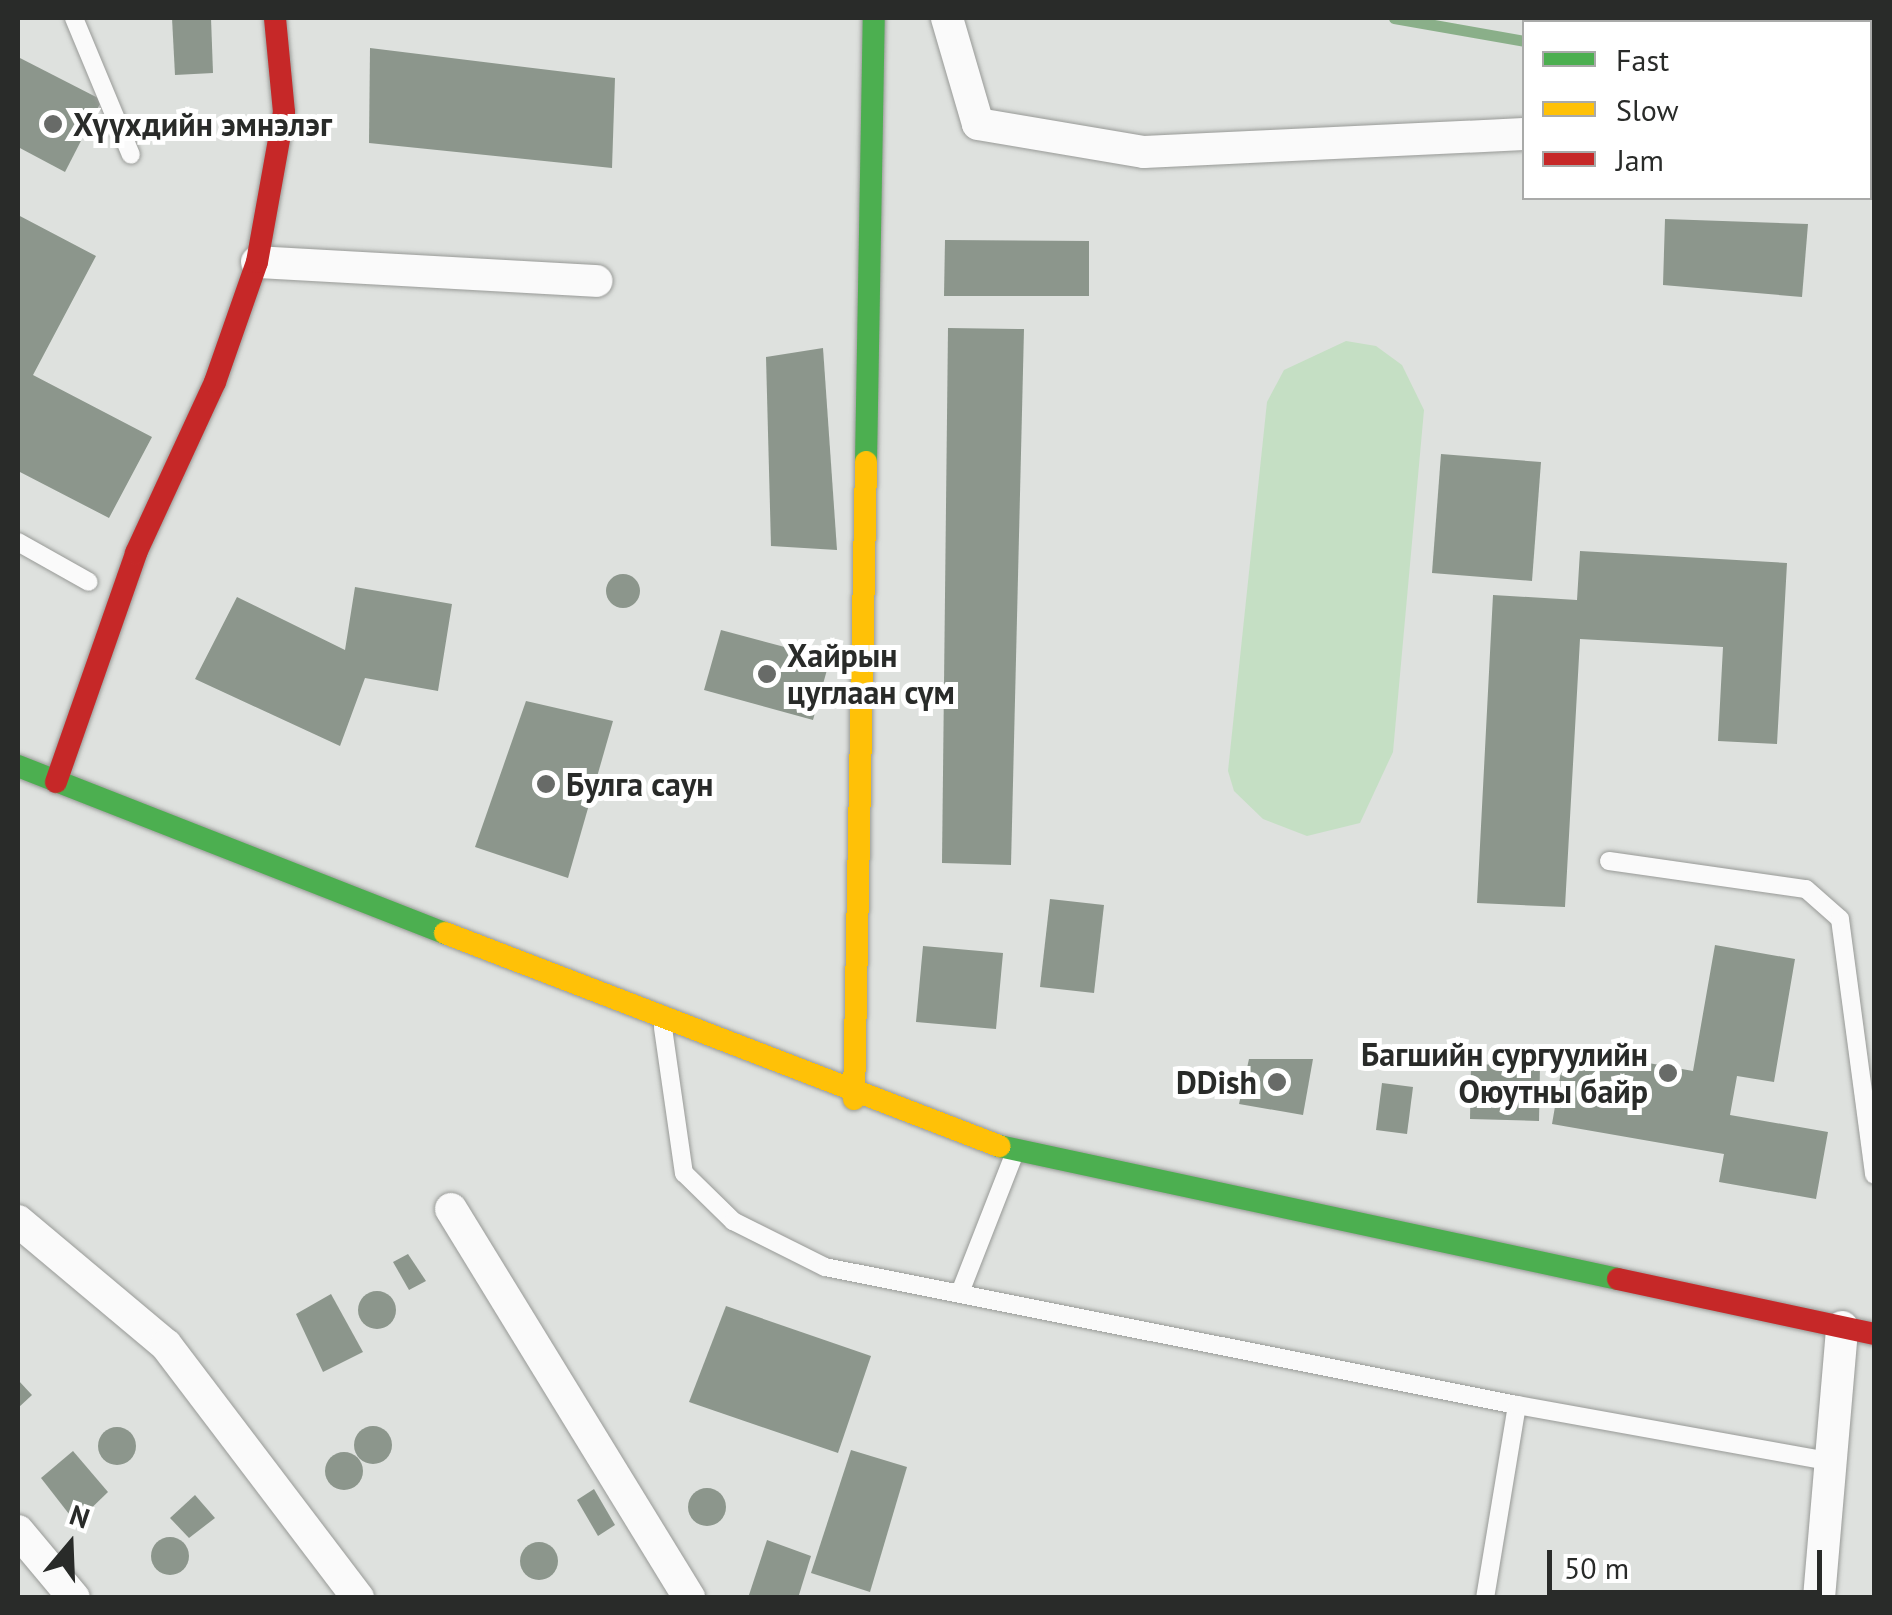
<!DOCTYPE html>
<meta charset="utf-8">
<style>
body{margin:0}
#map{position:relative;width:1892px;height:1615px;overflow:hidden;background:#dee1de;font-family:"PT Sans",sans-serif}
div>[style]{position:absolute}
.green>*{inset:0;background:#c5dfc4}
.stream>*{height:11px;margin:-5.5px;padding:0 5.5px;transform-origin:5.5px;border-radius:5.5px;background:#8aaf89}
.building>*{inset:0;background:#8c968c}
.round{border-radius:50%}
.roads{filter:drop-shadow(0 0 2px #989a97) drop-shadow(0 0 2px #989a97)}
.lane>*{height:18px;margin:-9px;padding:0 9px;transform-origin:9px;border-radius:9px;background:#fafafa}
.street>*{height:32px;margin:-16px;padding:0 16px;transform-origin:16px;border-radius:16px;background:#fafafa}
.fast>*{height:22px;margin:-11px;padding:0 11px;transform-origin:11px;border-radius:11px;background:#4caf50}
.slow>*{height:22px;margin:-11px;padding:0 11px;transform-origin:11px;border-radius:11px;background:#ffc107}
.jam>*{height:22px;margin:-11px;padding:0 11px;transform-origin:11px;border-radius:11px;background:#c62828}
.dots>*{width:28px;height:28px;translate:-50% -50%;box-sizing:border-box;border:5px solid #fff;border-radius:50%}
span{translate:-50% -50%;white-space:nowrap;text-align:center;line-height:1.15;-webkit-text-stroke:10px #fff;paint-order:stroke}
.poi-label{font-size:32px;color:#292b29;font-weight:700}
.left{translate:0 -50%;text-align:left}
.right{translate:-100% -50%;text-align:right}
.frame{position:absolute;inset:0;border:20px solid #292b29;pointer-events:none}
.legend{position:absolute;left:1522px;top:20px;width:350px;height:180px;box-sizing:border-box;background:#fff;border:2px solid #a9aaa9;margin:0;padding:12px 18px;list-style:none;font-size:30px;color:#292b29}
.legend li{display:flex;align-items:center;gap:20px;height:50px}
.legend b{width:50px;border:2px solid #a9aaa9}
.north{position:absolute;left:20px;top:1495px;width:100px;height:100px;-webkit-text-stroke:8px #fff;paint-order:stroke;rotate:19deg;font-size:28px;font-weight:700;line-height:40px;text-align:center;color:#292b29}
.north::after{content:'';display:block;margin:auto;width:35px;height:45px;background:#292b29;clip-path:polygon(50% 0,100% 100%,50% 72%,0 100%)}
.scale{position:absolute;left:1547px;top:1550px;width:275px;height:45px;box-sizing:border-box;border:5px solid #292b29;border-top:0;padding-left:12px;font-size:30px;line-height:35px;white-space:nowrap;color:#292b29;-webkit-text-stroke:8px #fff;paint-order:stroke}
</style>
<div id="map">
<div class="green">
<div style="clip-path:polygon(1346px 341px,1376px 346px,1402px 365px,1424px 410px,1393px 752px,1360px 823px,1307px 836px,1263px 819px,1234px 791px,1228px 771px,1267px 402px,1284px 370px)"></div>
</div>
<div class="stream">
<div style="left:1394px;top:18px;width:132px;rotate:10deg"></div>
<div style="left:1870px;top:71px;width:4px"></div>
</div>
<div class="building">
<div style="clip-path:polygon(172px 18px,211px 18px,213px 73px,175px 75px)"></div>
<div style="clip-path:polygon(370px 48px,615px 78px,612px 168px,369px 143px)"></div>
<div style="clip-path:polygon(18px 57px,102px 100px,65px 172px,18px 147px)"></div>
<div style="clip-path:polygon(18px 215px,96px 256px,33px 375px,152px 437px,109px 518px,18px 471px)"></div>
<div style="clip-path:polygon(1665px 219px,1808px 224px,1802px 297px,1663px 285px)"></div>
<div style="clip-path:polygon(945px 240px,1089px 241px,1089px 296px,944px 296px)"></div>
<div style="clip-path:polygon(948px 328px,1024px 329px,1011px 865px,942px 863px)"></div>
<div style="clip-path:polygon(823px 348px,837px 550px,771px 546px,766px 357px)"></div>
<div style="clip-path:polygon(1441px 454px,1541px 462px,1532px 581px,1432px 573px)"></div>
<div style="clip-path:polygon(1580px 551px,1787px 563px,1777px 744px,1718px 741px,1723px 647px,1580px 639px,1565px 907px,1477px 903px,1493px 595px,1577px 600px)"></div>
<div class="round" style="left:606px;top:574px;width:34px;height:34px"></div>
<div style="clip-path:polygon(355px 587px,452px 604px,438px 691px,365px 678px,340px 746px,195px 679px,237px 597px,345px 650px)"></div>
<div style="clip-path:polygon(721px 630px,830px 659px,813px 720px,704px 690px)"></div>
<div style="clip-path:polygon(526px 701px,613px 721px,568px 878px,475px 847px)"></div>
<div style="clip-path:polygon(1050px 899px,1104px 905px,1094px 993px,1040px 987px)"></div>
<div style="clip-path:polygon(1715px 945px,1795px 959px,1774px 1082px,1737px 1076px,1730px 1115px,1828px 1132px,1816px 1199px,1719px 1182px,1724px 1154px,1552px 1124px,1565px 1048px,1693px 1071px)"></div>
<div style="clip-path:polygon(923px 946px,1003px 953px,996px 1029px,916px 1022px)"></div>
<div style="clip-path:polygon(1249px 1059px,1313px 1059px,1303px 1115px,1239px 1104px)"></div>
<div style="clip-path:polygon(1471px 1064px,1540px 1066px,1539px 1121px,1470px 1119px)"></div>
<div style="clip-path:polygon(1382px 1083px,1413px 1087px,1407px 1134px,1376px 1130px)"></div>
<div style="clip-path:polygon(408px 1254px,426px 1281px,409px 1290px,393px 1262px)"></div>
<div class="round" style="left:358px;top:1291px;width:38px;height:38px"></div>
<div style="clip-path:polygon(331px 1294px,363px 1352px,323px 1372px,296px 1314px)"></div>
<div style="clip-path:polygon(726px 1306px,871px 1356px,838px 1453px,689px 1402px)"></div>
<div style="clip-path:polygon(18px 1380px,32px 1395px,18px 1408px)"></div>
<div class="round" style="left:354px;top:1426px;width:38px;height:38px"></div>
<div class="round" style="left:98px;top:1427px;width:38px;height:38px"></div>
<div style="clip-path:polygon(851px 1450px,907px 1467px,870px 1592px,811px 1573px)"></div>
<div style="clip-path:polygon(73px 1451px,108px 1492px,76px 1523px,41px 1478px)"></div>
<div class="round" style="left:325px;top:1452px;width:38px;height:38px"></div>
<div class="round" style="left:688px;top:1488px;width:38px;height:38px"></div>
<div style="clip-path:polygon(594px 1489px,615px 1525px,598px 1536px,577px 1500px)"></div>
<div style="clip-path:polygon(195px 1495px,215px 1518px,189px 1538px,170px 1518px)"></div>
<div class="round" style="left:151px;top:1537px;width:38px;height:38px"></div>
<div style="clip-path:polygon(767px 1540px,811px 1556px,798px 1598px,748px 1598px)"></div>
<div class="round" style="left:520px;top:1542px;width:38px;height:38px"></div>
</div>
<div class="roads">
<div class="lane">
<div style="left:74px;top:18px;width:148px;rotate:67.4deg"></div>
<div style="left:1658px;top:22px;width:4px;rotate:-90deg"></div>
<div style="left:18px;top:542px;width:81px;rotate:29.4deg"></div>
<div style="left:1609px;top:861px;width:199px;rotate:8.1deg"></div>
<div style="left:1806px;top:889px;width:45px;rotate:41.4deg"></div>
<div style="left:1840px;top:919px;width:258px;rotate:82.4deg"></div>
<div style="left:663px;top:1028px;width:147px;rotate:81.8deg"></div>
<div style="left:684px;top:1173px;width:69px;rotate:44.4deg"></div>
<div style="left:733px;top:1221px;width:103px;rotate:26.6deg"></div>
<div style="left:825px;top:1267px;width:706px;rotate:11.28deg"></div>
<div style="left:1517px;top:1405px;width:196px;rotate:99.4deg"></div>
<div style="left:961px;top:1290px;width:145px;rotate:-68.6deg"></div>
<div style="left:1517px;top:1405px;width:323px;rotate:10.2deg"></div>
</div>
<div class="street">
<div style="left:947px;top:18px;width:110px;rotate:73.7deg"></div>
<div style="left:978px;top:124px;width:168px;rotate:9.6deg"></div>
<div style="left:1144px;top:152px;width:380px;rotate:-2.7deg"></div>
<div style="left:1870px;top:130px;width:4px;rotate:-14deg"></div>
<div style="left:257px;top:262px;width:340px;rotate:3.2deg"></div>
<div style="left:451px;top:1209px;width:456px;rotate:58.5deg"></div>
<div style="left:18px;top:1221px;width:193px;rotate:40deg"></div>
<div style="left:166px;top:1345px;width:318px;rotate:52.8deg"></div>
<div style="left:18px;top:1531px;width:87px;rotate:50.1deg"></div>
<div style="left:1819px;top:1598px;width:272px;rotate:-85.1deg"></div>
</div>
<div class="fast">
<div style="left:866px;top:462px;width:444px;rotate:-89deg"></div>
<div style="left:18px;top:766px;width:458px;rotate:21.4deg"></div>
<div style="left:999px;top:1146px;width:633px;rotate:12.13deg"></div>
</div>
<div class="slow">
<div style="left:445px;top:933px;width:594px;rotate:21.03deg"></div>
<div style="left:854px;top:1099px;width:637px;rotate:-88.92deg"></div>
</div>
<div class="jam">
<div style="left:56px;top:782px;width:243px;rotate:-70.7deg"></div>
<div style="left:136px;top:553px;width:188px;rotate:-65.2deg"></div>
<div style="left:215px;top:382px;width:127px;rotate:-70.7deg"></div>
<div style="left:257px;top:262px;width:152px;rotate:-79.8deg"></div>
<div style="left:284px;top:112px;width:94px;rotate:-95.5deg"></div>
<div style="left:1618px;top:1279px;width:262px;rotate:12.1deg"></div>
</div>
</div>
<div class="dots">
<div style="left:53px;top:124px;background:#686b68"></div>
<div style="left:767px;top:674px;background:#686b68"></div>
<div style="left:546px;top:784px;background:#686b68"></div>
<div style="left:1668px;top:1073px;background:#686b68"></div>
<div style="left:1277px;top:1082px;background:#686b68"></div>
</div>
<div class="poi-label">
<span class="left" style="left:73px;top:124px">Хүүхдийн эмнэлэг</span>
<span class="left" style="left:787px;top:674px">Хайрын<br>цуглаан сүм</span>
<span class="left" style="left:566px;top:784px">Булга саун</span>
<span class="right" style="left:1648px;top:1073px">Багшийн сургуулийн<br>Оюутны байр</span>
<span class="right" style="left:1257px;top:1082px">DDish</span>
</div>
<div class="frame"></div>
<ul class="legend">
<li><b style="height:12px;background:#4caf50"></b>Fast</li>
<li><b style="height:12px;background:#ffc107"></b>Slow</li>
<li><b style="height:12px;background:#c62828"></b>Jam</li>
</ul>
<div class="north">N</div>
<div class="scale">50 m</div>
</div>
